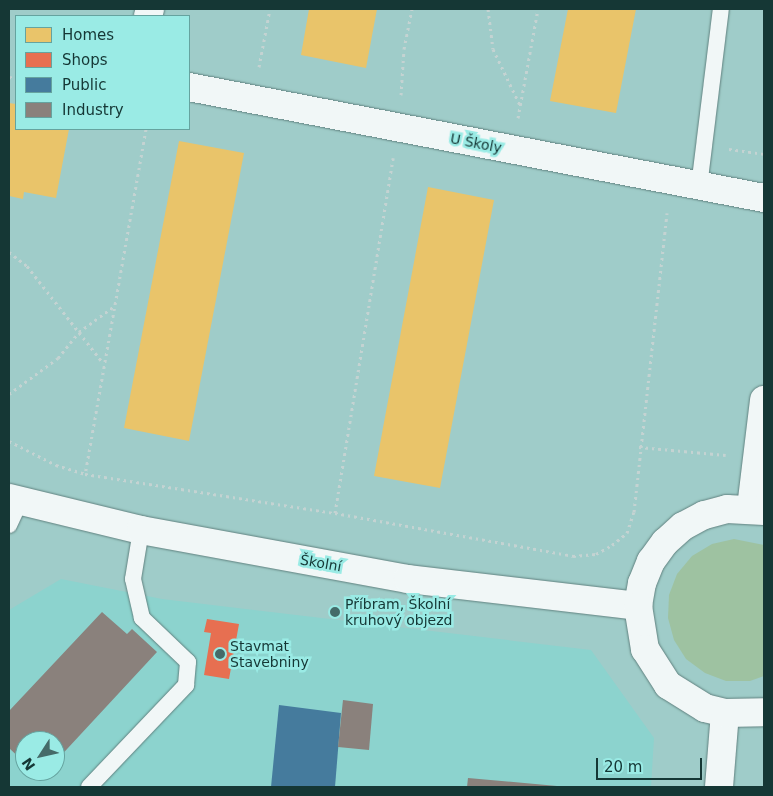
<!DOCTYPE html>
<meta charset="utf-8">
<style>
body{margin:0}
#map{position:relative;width:773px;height:796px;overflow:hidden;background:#9fccc9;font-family:"DejaVu Sans",sans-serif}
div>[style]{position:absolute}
.built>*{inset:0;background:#8cd3ce}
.green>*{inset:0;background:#9ec2a1}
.homes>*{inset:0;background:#e9c46a}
.shops>*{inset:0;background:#e76f51}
.public>*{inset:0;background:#457b9d}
.industry>*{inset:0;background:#8a817c}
.path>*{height:3px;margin-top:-1.5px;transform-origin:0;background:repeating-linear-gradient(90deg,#c4d3d2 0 2.5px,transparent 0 6.5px)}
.roads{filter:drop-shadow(0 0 1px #60817f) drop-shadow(0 0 1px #60817f)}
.service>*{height:16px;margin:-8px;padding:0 8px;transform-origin:8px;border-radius:8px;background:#f1f7f7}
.minor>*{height:28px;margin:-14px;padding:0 14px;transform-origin:14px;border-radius:14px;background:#f1f7f7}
.tertiary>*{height:28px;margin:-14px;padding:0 14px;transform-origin:14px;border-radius:14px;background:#f1f7f7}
.dots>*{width:14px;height:14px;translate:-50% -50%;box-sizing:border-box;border:2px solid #9aebe5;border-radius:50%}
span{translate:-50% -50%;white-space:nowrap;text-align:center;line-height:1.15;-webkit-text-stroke:5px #9aebe5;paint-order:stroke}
.street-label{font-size:14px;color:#153735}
.poi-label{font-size:14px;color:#153735}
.left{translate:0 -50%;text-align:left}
.frame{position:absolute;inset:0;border:10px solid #153735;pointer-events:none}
.legend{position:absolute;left:15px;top:15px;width:175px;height:115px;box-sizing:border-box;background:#9aebe5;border:1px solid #65a39f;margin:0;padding:6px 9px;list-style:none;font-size:15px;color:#153735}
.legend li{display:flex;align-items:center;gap:10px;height:25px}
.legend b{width:25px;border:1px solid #65a39f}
.north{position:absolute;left:15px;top:731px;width:50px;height:50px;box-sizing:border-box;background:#9aebe5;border:1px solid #65a39f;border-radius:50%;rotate:235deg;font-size:14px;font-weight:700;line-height:20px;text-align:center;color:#153735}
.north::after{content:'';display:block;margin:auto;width:18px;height:22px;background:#456b69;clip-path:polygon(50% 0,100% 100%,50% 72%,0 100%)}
.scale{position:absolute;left:596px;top:758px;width:106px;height:22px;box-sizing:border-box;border:2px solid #153735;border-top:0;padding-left:6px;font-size:15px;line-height:18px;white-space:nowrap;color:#153735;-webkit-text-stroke:4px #9aebe5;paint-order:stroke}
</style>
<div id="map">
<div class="built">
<div style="clip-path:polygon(evenodd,61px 579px,162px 599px,591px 650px,654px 738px,651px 787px,9px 787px,9px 610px,61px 579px,25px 741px,55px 741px,55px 771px,25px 771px,25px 741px)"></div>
</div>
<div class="green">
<div style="clip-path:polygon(734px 539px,764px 545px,764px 676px,750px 681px,726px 681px,705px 673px,686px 659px,674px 640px,668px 618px,669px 595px,677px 574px,692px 556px,712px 544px)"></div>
</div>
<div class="homes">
<div style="clip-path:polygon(309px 9px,377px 9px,366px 68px,301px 55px)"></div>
<div style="clip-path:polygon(568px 9px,636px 9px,616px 113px,550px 101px)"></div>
<div style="clip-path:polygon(9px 103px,16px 104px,16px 129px,69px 129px,56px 198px,24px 192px,23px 199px,9px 196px)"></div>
<div style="clip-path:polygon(179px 141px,244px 153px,189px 441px,124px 428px)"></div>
<div style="clip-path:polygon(428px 187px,494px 200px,440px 488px,374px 476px)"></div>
</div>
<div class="shops">
<div style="clip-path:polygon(207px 619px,239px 624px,229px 679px,204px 675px,211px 633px,204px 632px)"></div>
</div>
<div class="public">
<div style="clip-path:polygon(279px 705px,341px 713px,335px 787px,271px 787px)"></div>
</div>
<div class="industry">
<div style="clip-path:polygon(102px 612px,127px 634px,132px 629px,157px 652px,55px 762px,55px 741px,25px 741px,25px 763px,9px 748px,9px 711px)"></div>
<div style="clip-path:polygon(343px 700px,373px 704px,369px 750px,338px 747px)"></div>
<div style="clip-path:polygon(468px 778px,557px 786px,557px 787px,467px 787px)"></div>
</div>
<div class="path">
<div style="left:488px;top:9px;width:40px;rotate:82.9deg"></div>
<div style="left:493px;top:49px;width:62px;rotate:64.3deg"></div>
<div style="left:259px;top:67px;width:59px;rotate:-79.3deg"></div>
<div style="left:9px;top:77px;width:7px;rotate:8deg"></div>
<div style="left:401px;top:95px;width:46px;rotate:-86.3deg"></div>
<div style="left:404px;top:49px;width:41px;rotate:-78.7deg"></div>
<div style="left:518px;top:118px;width:111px;rotate:-79.6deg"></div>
<div style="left:146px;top:129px;width:350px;rotate:100deg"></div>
<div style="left:85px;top:474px;width:253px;rotate:8.9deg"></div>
<div style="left:335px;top:513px;width:242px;rotate:10.2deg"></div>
<div style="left:573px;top:556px;width:23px;rotate:-5deg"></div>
<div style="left:596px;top:554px;width:18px;rotate:-29deg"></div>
<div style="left:612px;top:545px;width:19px;rotate:-39deg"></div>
<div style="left:627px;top:533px;width:22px;rotate:-72deg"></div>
<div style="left:634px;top:512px;width:301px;rotate:-83.7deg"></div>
<div style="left:729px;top:149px;width:35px;rotate:8deg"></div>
<div style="left:9px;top:252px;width:23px;rotate:38deg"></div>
<div style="left:27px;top:266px;width:123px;rotate:51.9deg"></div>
<div style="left:9px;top:394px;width:61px;rotate:-36.3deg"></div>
<div style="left:58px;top:358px;width:33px;rotate:-51deg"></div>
<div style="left:79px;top:332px;width:42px;rotate:-36.3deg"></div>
<div style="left:9px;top:441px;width:53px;rotate:27.1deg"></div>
<div style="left:56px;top:465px;width:30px;rotate:17deg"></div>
<div style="left:639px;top:447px;width:87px;rotate:5.3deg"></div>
<div style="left:335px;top:513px;width:360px;rotate:-80.7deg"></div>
</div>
<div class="roads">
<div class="service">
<div style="left:699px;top:187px;width:179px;rotate:-83deg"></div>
<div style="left:9px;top:525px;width:26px;rotate:-65deg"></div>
<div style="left:89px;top:787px;width:141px;rotate:-46.4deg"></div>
<div style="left:186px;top:685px;width:23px;rotate:-85deg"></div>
<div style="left:188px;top:662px;width:64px;rotate:-136.3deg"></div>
<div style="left:142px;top:618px;width:40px;rotate:-103deg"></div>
<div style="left:133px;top:579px;width:50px;rotate:-80.7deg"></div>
</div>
<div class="minor">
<div style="left:148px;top:16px;width:7px;rotate:-74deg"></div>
<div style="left:189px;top:87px;width:586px;rotate:10.93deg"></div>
<div style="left:719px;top:787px;width:74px;rotate:-85.4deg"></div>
</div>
<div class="tertiary">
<div style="left:9px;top:498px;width:136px;rotate:13.6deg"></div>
<div style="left:141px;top:530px;width:271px;rotate:10.4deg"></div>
<div style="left:408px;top:579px;width:232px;rotate:6.7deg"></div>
<div style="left:751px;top:508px;width:109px;rotate:-83.1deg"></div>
<div style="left:764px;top:511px;width:37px;rotate:-177deg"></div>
<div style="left:727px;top:509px;width:24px;rotate:165deg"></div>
<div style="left:704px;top:515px;width:24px;rotate:152deg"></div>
<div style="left:683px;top:526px;width:24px;rotate:138deg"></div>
<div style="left:665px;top:542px;width:24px;rotate:126deg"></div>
<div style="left:651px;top:561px;width:24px;rotate:112deg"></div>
<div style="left:642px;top:583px;width:23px;rotate:100deg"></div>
<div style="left:638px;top:606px;width:44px;rotate:80.8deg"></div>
<div style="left:645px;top:649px;width:43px;rotate:57.4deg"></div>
<div style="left:668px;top:685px;width:44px;rotate:31.9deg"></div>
<div style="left:705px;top:708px;width:21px;rotate:14deg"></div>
<div style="left:725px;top:713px;width:39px;rotate:-1deg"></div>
</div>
</div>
<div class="dots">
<div style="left:335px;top:612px;background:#456b69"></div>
<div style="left:220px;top:654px;background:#456b69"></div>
</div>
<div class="street-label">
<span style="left:476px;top:143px;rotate:11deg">U Školy</span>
<span style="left:321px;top:563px;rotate:10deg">Školní</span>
</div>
<div class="poi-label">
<span class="left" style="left:345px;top:612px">Příbram, Školní<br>kruhový objezd</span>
<span class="left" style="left:230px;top:654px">Stavmat<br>Stavebniny</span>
</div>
<div class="frame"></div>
<ul class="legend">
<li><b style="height:14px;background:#e9c46a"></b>Homes</li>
<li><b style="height:14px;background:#e76f51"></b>Shops</li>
<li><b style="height:14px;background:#457b9d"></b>Public</li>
<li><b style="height:14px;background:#8a817c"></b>Industry</li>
</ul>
<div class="north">N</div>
<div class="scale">20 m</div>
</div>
